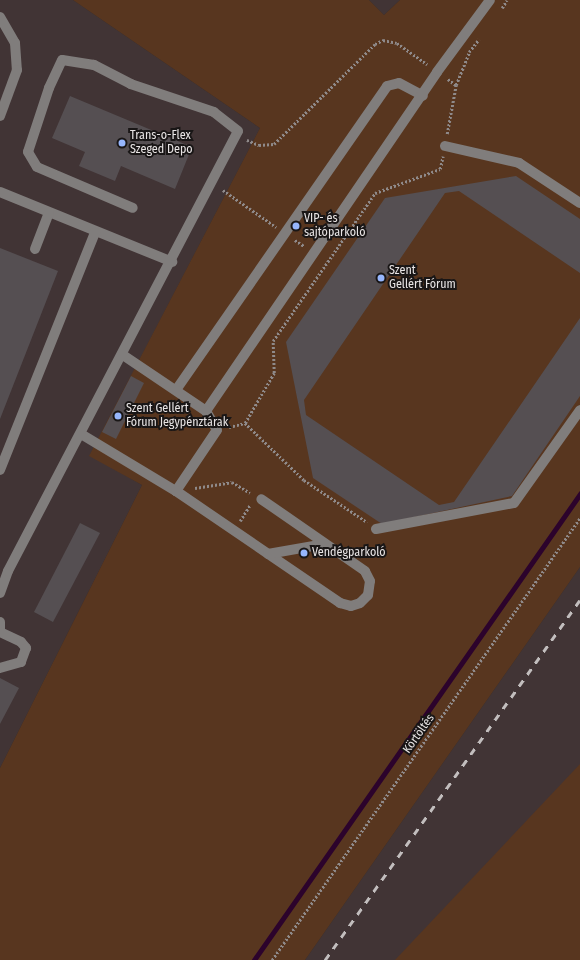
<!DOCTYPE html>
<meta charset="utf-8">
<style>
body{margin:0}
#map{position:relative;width:580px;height:960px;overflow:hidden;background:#332d2e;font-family:"Fira Sans Condensed",sans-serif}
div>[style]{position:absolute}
.built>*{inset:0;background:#413435}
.green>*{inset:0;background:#58361f}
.stream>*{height:4.5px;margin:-2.25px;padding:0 2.25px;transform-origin:2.25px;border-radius:2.25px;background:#2c032c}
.building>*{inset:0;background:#554f52}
.path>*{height:2.5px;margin-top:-1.25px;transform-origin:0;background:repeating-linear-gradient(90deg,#8f8a8a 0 2px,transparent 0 4px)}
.minor>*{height:10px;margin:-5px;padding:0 5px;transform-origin:5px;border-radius:5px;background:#807d7c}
.rail>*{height:3px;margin-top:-1.5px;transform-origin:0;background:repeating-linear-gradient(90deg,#c2bebe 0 7px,transparent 0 14px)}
.dots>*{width:11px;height:11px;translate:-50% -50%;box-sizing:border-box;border:2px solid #191616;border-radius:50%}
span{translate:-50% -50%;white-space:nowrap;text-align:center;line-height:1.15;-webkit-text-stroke:4px #191616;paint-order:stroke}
.poi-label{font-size:12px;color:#e9e5e5}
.left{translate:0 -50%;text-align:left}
.street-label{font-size:12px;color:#e9e5e5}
</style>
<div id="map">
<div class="built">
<div style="clip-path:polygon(0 0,73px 0,260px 128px,90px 455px,142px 485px,0 768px)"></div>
<div style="clip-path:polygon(369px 0,400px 0,384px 15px)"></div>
<div style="clip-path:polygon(580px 567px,580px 960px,305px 960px)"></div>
</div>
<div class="green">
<div style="clip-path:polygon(73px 0,369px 0,384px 15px,400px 0,580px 0,580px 567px,305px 960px,0 960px,0 768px,142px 485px,89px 456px,260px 128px)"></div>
<div style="clip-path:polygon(580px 764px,580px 960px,395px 960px)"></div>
</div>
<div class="stream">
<div style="left:254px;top:960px;width:569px;rotate:-55.02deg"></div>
</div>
<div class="building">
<div style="clip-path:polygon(70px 96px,192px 147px,175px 189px,121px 166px,115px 181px,79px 166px,85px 152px,52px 138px)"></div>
<div style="clip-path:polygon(516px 176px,580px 219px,580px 273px,459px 191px,445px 193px,304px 400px,306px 415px,439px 505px,454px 502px,580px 318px,580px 396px,512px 496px,382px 524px,313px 478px,286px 342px,385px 198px)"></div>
<div style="clip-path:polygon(0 248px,58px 271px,0 419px)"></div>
<div style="clip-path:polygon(131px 376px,144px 383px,116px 439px,102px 432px)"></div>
<div style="clip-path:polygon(80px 523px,100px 533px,53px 622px,34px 612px)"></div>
<div style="clip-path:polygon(0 678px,19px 688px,0 724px)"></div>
</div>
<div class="path">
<div style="left:502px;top:8px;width:9px;rotate:-58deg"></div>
<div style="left:448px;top:79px;width:10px;rotate:37deg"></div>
<div style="left:447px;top:134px;width:50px;rotate:-79.6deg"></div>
<div style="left:456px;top:85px;width:35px;rotate:-68deg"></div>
<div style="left:469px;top:52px;width:16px;rotate:-52deg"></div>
<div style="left:247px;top:140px;width:13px;rotate:23deg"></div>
<div style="left:259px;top:145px;width:15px;rotate:-4deg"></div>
<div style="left:274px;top:144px;width:142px;rotate:-44.7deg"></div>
<div style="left:375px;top:44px;width:9px;rotate:-27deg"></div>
<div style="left:383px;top:40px;width:14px;rotate:12deg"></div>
<div style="left:397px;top:43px;width:37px;rotate:35deg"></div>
<div style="left:223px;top:190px;width:65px;rotate:34.9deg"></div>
<div style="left:295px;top:240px;width:11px;rotate:34deg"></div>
<div style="left:245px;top:423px;width:82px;rotate:44deg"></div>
<div style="left:304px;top:480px;width:76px;rotate:33.7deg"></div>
<div style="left:229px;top:427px;width:16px;rotate:-14deg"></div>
<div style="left:245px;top:423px;width:58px;rotate:-59.9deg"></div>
<div style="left:274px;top:373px;width:32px;rotate:-92deg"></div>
<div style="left:273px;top:341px;width:180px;rotate:-55.4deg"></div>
<div style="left:375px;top:193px;width:69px;rotate:-20.3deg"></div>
<div style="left:440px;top:169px;width:13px;rotate:-77deg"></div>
<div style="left:195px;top:488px;width:37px;rotate:-9deg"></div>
<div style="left:232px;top:482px;width:21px;rotate:31deg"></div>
<div style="left:240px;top:521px;width:19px;rotate:-58deg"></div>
<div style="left:272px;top:960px;width:539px;rotate:-55.13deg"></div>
</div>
<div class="minor">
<div style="left:0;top:17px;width:30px;rotate:60deg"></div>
<div style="left:15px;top:43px;width:27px;rotate:86deg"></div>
<div style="left:17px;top:70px;width:49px;rotate:110.3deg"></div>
<div style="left:445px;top:146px;width:76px;rotate:12.9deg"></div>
<div style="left:519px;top:163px;width:73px;rotate:33.3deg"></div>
<div style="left:0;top:192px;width:186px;rotate:22.1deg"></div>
<div style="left:35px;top:249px;width:39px;rotate:-69deg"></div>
<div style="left:176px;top:390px;width:370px;rotate:-55.2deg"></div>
<div style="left:387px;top:86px;width:12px;rotate:-14deg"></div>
<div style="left:399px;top:83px;width:27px;rotate:28deg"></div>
<div style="left:206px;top:411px;width:410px;rotate:-55.7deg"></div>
<div style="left:437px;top:72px;width:89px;rotate:-53.6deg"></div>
<div style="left:81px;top:434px;width:111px;rotate:31deg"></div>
<div style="left:176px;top:491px;width:73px;rotate:-56.1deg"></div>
<div style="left:217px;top:430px;width:22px;rotate:-120deg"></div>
<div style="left:206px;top:411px;width:100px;rotate:-146deg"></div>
<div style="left:0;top:470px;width:256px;rotate:-68.2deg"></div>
<div style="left:176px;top:491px;width:199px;rotate:34.3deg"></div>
<div style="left:340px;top:603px;width:11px;rotate:15deg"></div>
<div style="left:351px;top:606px;width:9px;rotate:-18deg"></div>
<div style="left:360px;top:603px;width:11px;rotate:-45deg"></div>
<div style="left:368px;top:595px;width:14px;rotate:-82deg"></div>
<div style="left:370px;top:581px;width:11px;rotate:-117deg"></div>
<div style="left:365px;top:571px;width:126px;rotate:-145.3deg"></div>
<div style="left:376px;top:529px;width:140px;rotate:-10.7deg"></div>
<div style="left:514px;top:503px;width:114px;rotate:-54.6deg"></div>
<div style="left:268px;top:554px;width:58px;rotate:-10deg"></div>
<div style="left:0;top:593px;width:23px;rotate:-70deg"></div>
<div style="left:8px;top:571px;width:496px;rotate:-62.4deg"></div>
<div style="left:238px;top:131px;width:31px;rotate:-142deg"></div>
<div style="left:214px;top:112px;width:88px;rotate:-161.4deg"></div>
<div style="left:131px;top:84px;width:42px;rotate:-152.8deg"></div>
<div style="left:94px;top:65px;width:32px;rotate:-171deg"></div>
<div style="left:62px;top:60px;width:31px;rotate:115deg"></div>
<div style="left:49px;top:88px;width:67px;rotate:108.2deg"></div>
<div style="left:28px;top:152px;width:17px;rotate:59deg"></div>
<div style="left:37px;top:167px;width:104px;rotate:23.1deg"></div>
<div style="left:0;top:622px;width:7px;rotate:90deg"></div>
<div style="left:0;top:632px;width:23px;rotate:25deg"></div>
<div style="left:21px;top:642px;width:8px;rotate:50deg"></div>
<div style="left:26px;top:648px;width:15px;rotate:110deg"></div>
<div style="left:21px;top:662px;width:22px;rotate:164deg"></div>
</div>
<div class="rail">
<div style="left:325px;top:960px;width:441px;rotate:-54.7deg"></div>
</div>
<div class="dots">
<div style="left:122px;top:143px;background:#96b6fd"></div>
<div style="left:296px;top:226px;background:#96b6fd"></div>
<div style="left:381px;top:278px;background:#96b6fd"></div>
<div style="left:118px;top:416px;background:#96b6fd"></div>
<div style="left:304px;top:553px;background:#96b6fd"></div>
</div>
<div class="poi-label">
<span class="left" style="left:130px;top:143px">Trans-o-Flex<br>Szeged Depo</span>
<span class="left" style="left:304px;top:226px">VIP- és<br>sajtóparkoló</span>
<span class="left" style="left:389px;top:278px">Szent<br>Gellért Fórum</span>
<span class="left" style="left:126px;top:416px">Szent Gellért<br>Fórum Jegypénztárak</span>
<span class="left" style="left:312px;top:553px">Vendégparkoló</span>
</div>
<div class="street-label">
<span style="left:419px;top:734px;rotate:-55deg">Körtöltés</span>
</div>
</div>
